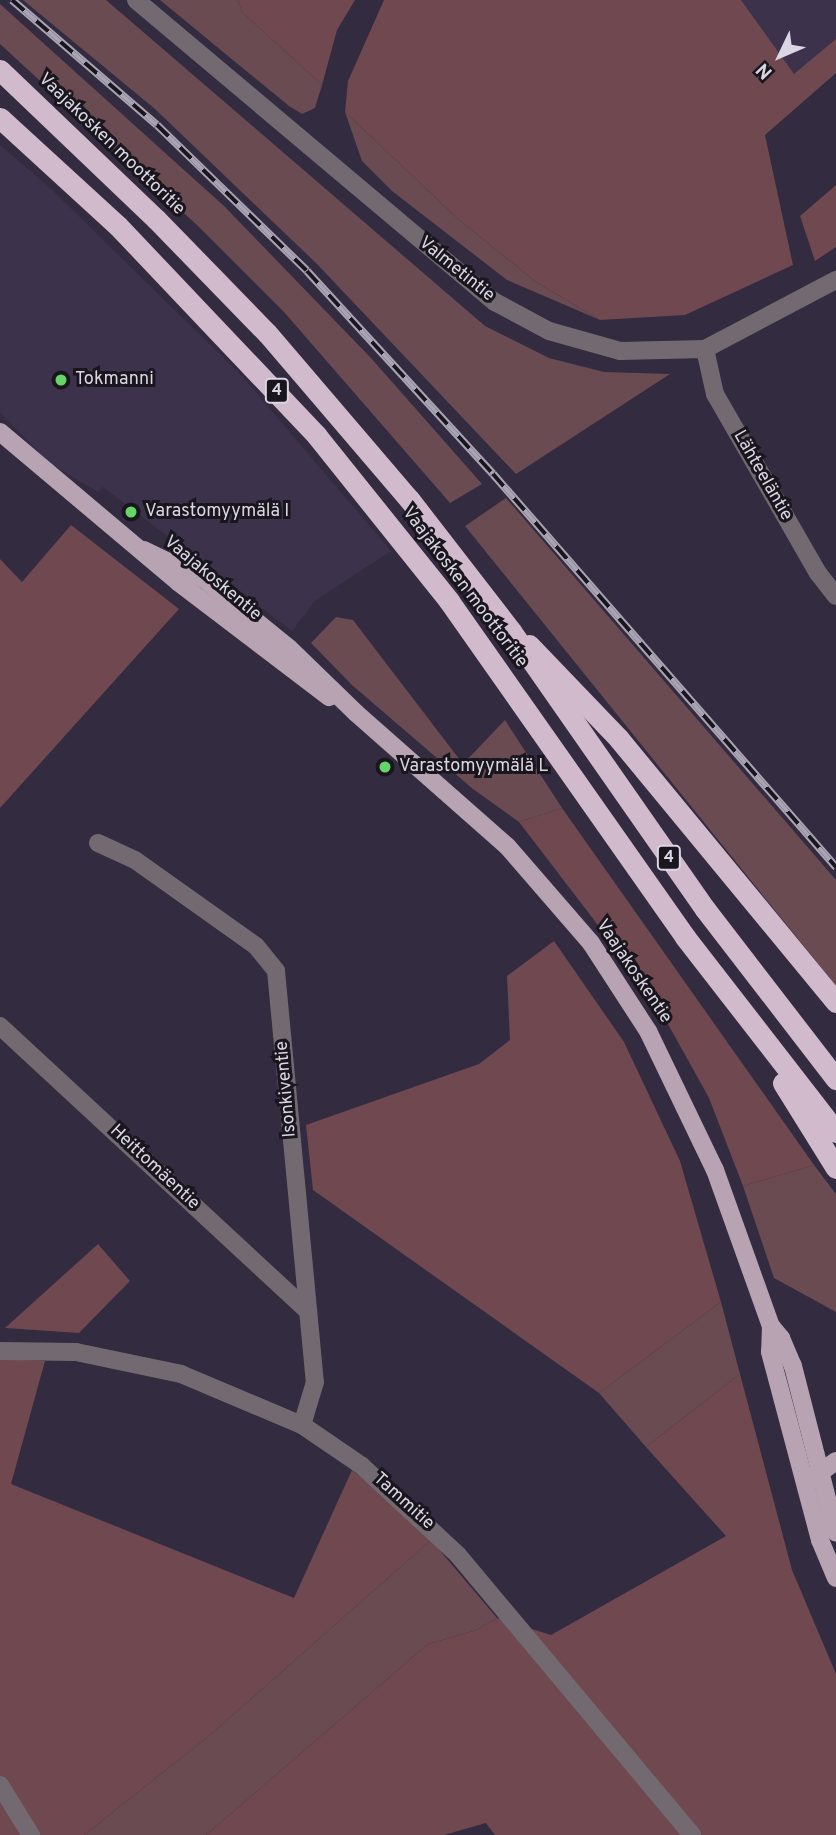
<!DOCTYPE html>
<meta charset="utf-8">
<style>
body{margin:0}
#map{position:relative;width:836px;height:1835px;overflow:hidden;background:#332b3f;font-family:Overpass,sans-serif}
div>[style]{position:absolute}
.built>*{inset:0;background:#3c324c}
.green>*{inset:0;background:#694b51}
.forest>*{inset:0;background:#6f4850}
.minor>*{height:18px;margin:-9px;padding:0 9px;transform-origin:9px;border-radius:9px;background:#736a71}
.major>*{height:18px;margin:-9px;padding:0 9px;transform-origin:9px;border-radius:9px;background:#b7a3b2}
.highway>*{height:21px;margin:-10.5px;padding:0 10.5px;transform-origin:10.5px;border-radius:10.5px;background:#d1bacc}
.rail>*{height:8px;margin-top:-4px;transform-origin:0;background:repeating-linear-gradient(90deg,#19161e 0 16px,#a9a4b3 0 32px);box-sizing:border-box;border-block:2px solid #a9a4b3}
.dots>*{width:19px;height:19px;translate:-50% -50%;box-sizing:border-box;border:4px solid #19161e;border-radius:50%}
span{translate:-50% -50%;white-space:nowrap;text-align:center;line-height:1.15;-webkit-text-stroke:6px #19161e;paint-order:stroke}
.shield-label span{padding:2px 5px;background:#19161e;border:2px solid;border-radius:5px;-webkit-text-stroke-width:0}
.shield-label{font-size:16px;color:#dbd6e3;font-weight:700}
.street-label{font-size:18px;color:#dbd6e3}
.poi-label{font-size:18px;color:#dbd6e3}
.left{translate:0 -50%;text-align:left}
.north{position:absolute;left:745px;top:21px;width:70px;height:70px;-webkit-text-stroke:5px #19161e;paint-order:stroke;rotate:226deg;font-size:19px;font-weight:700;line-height:28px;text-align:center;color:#dbd6e3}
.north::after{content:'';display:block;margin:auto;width:24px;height:32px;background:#dbd6e3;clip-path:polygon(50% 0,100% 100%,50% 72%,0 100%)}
</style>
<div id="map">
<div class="built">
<div style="clip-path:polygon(741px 0,836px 0,836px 39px,794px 75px)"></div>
<div style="clip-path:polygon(0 145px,48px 186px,241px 375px,391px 551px,315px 601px,292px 631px,103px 487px,98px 492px,51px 464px,0 413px)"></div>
</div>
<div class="green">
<div style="clip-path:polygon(23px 0,106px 0,485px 326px,549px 358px,604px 372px,670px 374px,516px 474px,317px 264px,155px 109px)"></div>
<div style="clip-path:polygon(160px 0,238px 0,242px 12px,322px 85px,315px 108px,302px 114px,289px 106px)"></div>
<div style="clip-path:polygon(0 4px,224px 206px,371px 358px,482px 484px,450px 503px,284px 312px,198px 226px,0 44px)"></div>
<div style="clip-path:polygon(345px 112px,457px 218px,536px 282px,600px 320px,507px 280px,392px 191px,362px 161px)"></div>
<div style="clip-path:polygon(506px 498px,836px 880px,836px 986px,465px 526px)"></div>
<div style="clip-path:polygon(336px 617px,353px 620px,463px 764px,505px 720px,562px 808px,519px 822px,473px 789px,352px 685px,311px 643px)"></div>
<div style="clip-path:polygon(814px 1165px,836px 1194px,836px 1312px,774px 1278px,743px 1186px)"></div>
<div style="clip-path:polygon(721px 1302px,740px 1374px,646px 1447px,599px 1393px)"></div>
<div style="clip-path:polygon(431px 1540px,497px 1618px,477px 1630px,428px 1644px,206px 1835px,84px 1835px,210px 1735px)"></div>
</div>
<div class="forest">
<div style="clip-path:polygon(238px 0,355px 0,337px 30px,322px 85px,242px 12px)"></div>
<div style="clip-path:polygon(384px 0,741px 0,794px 74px,836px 39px,836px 73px,765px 135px,793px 265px,685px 315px,600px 320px,536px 282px,457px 218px,345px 112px,348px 81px)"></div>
<div style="clip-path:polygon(836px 185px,836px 247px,815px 261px,800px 216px)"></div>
<div style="clip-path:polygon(71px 525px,179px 609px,0 808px,0 559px,22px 582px)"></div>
<div style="clip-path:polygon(562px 808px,814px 1165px,743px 1186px,709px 1098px,653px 997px,519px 822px)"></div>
<div style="clip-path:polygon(554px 941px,624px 1042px,680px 1161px,721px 1302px,599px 1393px,313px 1190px,306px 1125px,479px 1064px,510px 1040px,507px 976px)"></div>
<div style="clip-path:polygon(98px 1244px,130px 1281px,79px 1333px,5px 1328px)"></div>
<div style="clip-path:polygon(0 1359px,45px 1361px,11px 1484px,294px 1598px,352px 1470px,411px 1517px,431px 1540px,210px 1735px,84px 1835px,0 1835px)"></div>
<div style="clip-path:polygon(740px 1374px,792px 1570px,836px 1674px,836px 1835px,495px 1835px,486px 1823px,444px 1835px,206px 1835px,428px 1644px,477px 1630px,497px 1618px,551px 1635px,726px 1536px,646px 1447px)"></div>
</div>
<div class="minor">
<div style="left:136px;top:0;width:469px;rotate:40.1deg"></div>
<div style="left:495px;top:302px;width:61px;rotate:28.2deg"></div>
<div style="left:549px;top:331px;width:74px;rotate:15.7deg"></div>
<div style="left:620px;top:351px;width:85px;rotate:-1.3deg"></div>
<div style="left:705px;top:349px;width:148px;rotate:-27.8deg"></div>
<div style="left:705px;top:349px;width:46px;rotate:77.5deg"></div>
<div style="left:715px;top:394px;width:207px;rotate:60.1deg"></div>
<div style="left:818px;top:573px;width:29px;rotate:52deg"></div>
<div style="left:98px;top:843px;width:41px;rotate:24.7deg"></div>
<div style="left:135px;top:860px;width:148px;rotate:35.4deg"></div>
<div style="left:256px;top:946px;width:32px;rotate:51deg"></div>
<div style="left:276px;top:971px;width:413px;rotate:84.6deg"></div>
<div style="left:315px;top:1382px;width:45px;rotate:106.8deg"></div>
<div style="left:0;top:1026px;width:420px;rotate:42.8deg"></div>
<div style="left:0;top:1351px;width:76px;rotate:0.8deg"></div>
<div style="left:76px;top:1352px;width:107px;rotate:11.8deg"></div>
<div style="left:181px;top:1374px;width:131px;rotate:22.9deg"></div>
<div style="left:302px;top:1425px;width:73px;rotate:34.3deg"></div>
<div style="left:362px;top:1466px;width:131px;rotate:42.8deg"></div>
<div style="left:458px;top:1555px;width:365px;rotate:50.1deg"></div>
<div style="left:0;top:1785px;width:59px;rotate:58.2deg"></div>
</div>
<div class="major">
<div style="left:0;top:432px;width:233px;rotate:40.1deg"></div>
<div style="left:178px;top:582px;width:190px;rotate:37.3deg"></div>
<div style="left:144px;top:550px;width:67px;rotate:25.8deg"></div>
<div style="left:204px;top:579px;width:109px;rotate:39.1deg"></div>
<div style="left:289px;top:648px;width:93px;rotate:44.1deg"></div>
<div style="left:356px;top:713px;width:201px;rotate:41.4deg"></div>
<div style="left:507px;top:846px;width:128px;rotate:49.1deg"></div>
<div style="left:591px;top:943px;width:105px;rotate:57.1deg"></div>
<div style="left:648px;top:1031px;width:154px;rotate:64.3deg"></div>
<div style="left:715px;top:1170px;width:166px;rotate:70.3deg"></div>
<div style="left:771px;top:1326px;width:16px;rotate:50deg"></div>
<div style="left:781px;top:1338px;width:30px;rotate:67deg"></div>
<div style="left:793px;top:1366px;width:172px;rotate:75.6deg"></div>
<div style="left:771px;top:1326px;width:26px;rotate:92deg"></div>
<div style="left:770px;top:1352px;width:195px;rotate:75.1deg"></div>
<div style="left:820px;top:1540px;width:41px;rotate:67.2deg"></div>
<div style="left:814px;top:1477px;width:27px;rotate:-36deg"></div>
</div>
<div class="highway">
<div style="left:0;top:70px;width:216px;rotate:43.7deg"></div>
<div style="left:156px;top:219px;width:159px;rotate:45.8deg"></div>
<div style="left:267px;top:333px;width:218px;rotate:49.5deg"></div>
<div style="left:409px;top:499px;width:167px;rotate:52.3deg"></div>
<div style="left:511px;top:631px;width:339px;rotate:55.1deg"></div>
<div style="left:705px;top:909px;width:215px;rotate:52.4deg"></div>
<div style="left:0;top:118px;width:160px;rotate:42.5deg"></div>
<div style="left:118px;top:226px;width:289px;rotate:46.5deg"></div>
<div style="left:317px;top:436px;width:211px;rotate:51.3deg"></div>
<div style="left:449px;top:601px;width:411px;rotate:54.9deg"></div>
<div style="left:685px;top:937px;width:247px;rotate:52.2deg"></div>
<div style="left:529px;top:645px;width:130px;rotate:46.2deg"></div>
<div style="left:619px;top:739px;width:341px;rotate:50.5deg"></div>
<div style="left:783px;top:1083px;width:100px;rotate:58.1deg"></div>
</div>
<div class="rail">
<div style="left:12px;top:0;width:191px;rotate:40.8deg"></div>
<div style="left:157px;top:125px;width:209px;rotate:44.2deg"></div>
<div style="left:307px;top:271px;width:275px;rotate:47.5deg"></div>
<div style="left:493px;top:474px;width:522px;rotate:48.89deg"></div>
</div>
<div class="dots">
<div style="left:61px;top:380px;background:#66d467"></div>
<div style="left:131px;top:512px;background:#66d467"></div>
<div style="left:385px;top:767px;background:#66d467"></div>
</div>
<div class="shield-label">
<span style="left:277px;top:391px">4</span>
<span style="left:669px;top:858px">4</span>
</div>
<div class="street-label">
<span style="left:111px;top:145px;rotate:44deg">Vaajakosken moottoritie</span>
<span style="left:456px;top:270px;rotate:39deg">Valmetintie</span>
<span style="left:762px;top:476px;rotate:60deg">Lähteeläntie</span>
<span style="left:212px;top:579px;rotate:40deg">Vaajakoskentie</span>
<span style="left:464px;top:588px;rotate:53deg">Vaajakosken moottoritie</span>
<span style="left:633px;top:972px;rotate:56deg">Vaajakoskentie</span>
<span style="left:287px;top:1089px;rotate:-95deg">Isonkiventie</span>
<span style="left:154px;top:1168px;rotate:43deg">Heittomäentie</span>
<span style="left:403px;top:1502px;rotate:42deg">Tammitie</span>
</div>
<div class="poi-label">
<span class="left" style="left:75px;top:380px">Tokmanni</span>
<span class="left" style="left:145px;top:512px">Varastomyymälä I</span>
<span class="left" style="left:399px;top:767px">Varastomyymälä L</span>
</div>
<div class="north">N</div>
</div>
